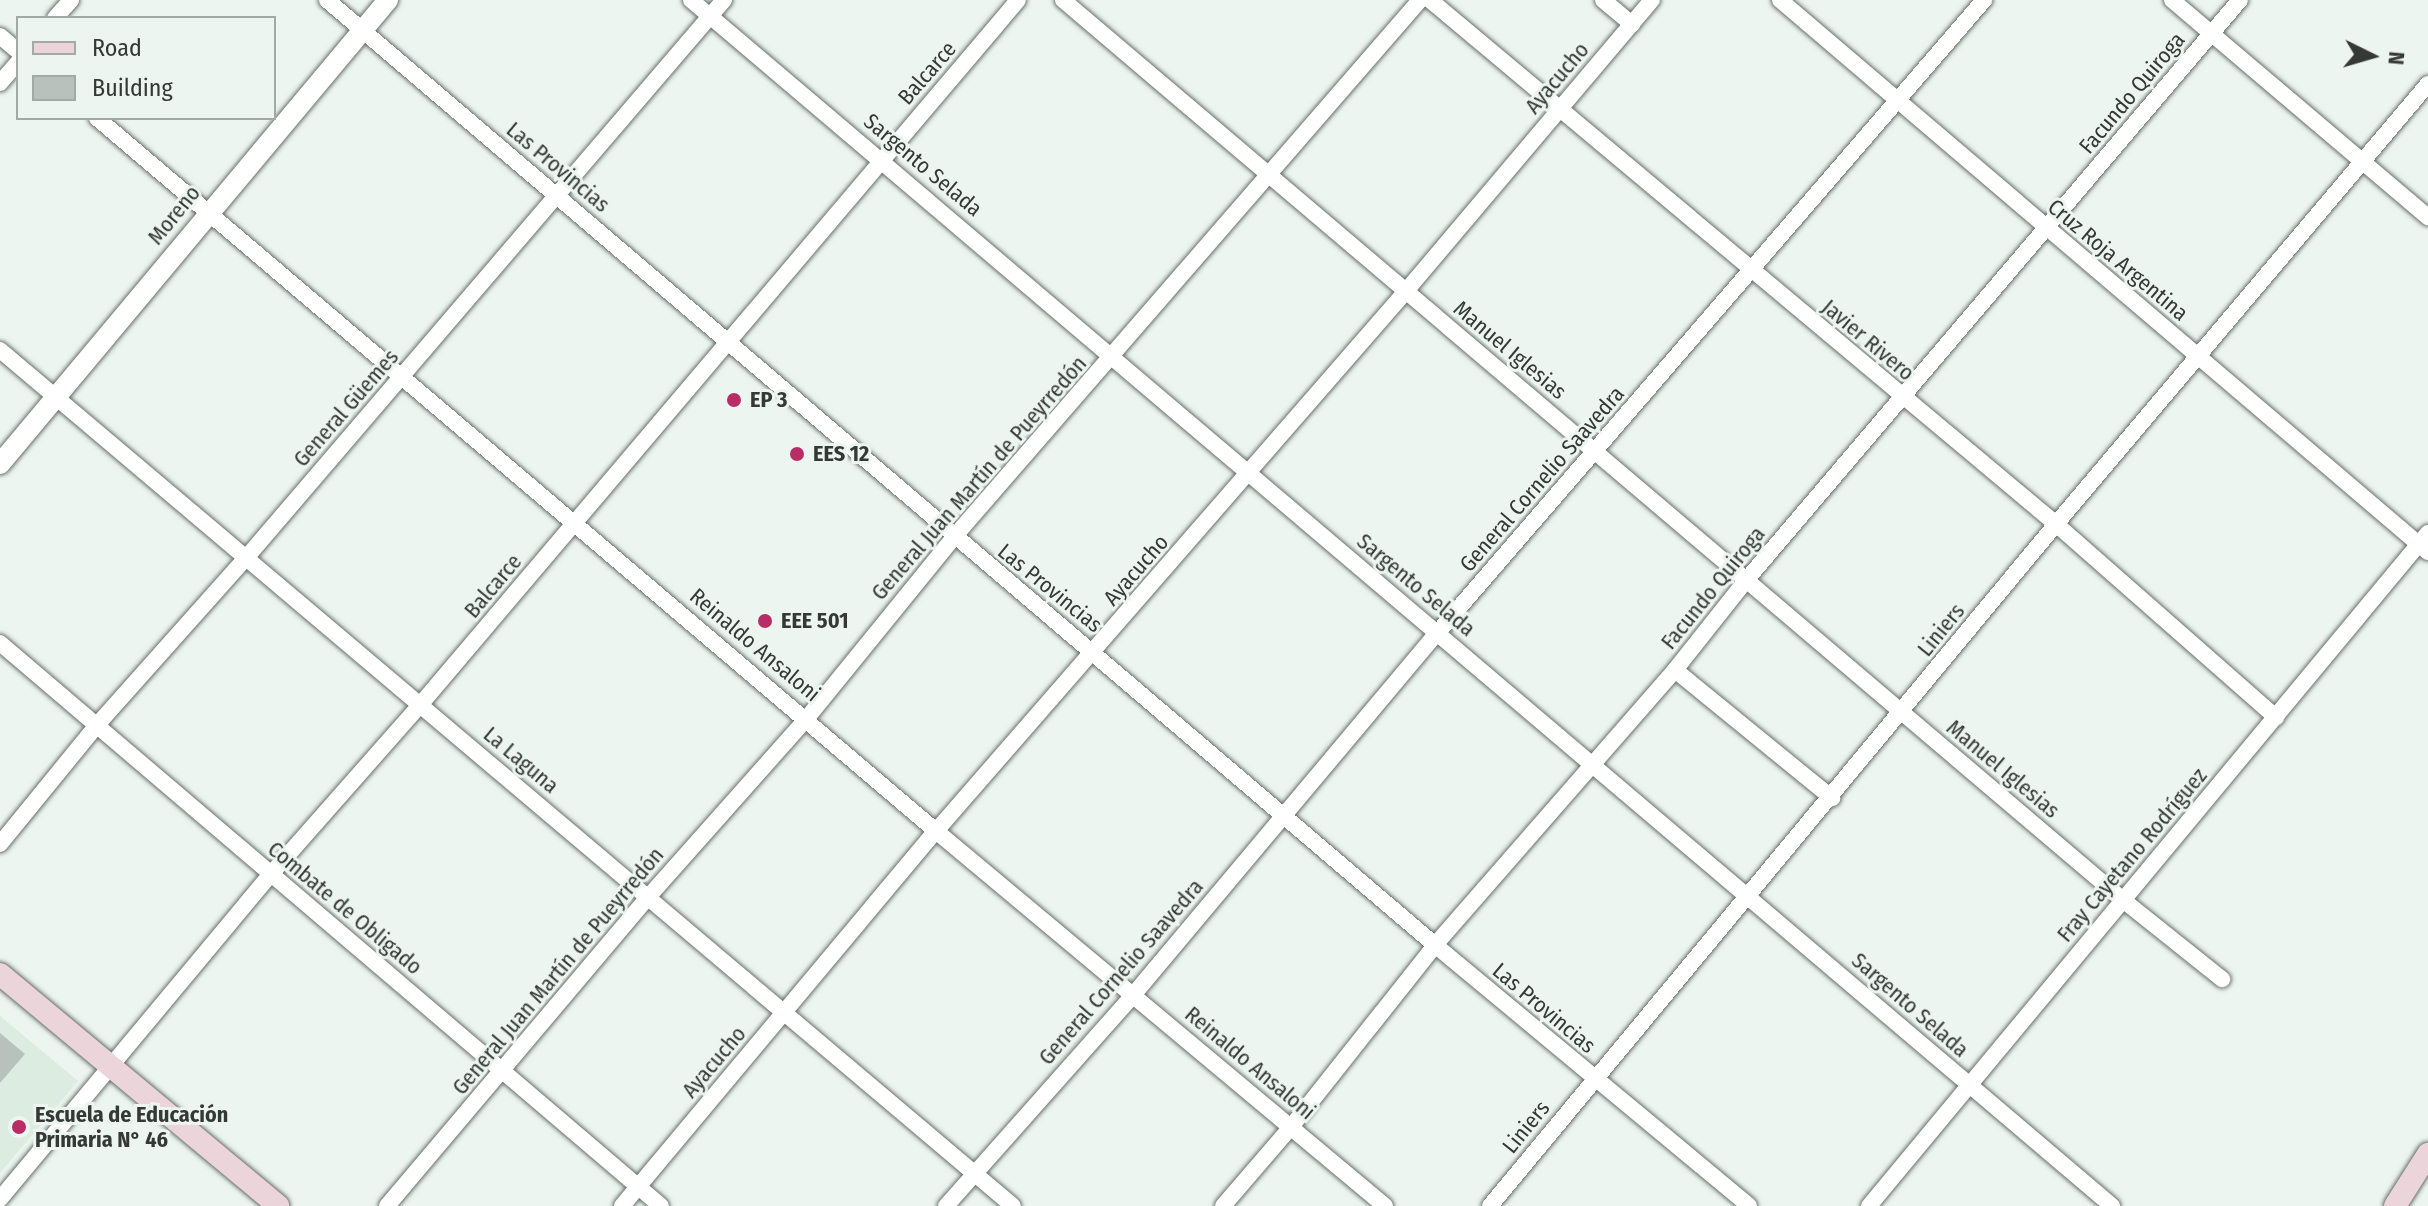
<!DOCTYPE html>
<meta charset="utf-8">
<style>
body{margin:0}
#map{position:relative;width:2428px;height:1206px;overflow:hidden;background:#ecf5ef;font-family:"Fira Sans Condensed",sans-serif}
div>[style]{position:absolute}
.built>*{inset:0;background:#dcece1}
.building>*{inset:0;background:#b8c1bb}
.roads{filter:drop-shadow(0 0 2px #686f6a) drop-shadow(0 0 2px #686f6a)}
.minor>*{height:16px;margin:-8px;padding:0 8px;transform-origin:8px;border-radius:8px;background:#fff}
.tertiary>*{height:20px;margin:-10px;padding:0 10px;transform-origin:10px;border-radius:10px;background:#fff}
.secondary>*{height:22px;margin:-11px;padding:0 11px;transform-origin:11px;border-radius:11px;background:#ecd4db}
.dots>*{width:22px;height:22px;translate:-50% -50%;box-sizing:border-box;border:4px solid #ecf5ef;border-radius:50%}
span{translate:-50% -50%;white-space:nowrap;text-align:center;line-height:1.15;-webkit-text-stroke:6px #ecf5ef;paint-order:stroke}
.street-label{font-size:22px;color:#353836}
.poi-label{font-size:22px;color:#353836;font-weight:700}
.left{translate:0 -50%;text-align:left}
.legend{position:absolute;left:16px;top:16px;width:260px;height:104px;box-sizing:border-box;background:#ecf5ef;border:2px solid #a3a9a5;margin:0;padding:10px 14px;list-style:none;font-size:24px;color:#353836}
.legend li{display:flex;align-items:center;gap:16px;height:40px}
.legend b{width:40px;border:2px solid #a3a9a5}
.north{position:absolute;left:2332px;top:16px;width:80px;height:80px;-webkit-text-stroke:6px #ecf5ef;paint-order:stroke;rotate:95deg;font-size:22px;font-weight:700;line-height:32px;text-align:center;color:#353836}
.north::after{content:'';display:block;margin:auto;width:28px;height:36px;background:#353836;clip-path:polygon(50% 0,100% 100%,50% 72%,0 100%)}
</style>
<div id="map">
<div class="built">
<div style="clip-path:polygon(0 1016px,78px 1081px,0 1173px)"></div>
</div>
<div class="building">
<div style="clip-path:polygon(0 1033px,25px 1054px,0 1083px)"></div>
</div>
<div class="roads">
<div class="minor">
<div style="left:327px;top:0;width:1456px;rotate:40.46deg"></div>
<div style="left:1435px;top:945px;width:408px;rotate:39.7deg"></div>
<div style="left:691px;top:0;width:1864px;rotate:40.32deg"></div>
<div style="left:1063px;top:0;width:1391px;rotate:40.33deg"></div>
<div style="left:2123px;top:900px;width:127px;rotate:38.6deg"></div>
<div style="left:1430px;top:0;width:816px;rotate:39.93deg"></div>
<div style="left:2056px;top:524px;width:293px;rotate:41.3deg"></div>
<div style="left:1603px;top:0;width:38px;rotate:40deg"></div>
<div style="left:1780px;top:0;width:851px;rotate:40.43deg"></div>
<div style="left:2172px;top:0;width:336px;rotate:40.3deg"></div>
<div style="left:55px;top:18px;width:24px;rotate:-48deg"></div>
<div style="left:0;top:36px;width:23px;rotate:40deg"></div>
<div style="left:0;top:83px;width:28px;rotate:-49deg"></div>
<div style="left:97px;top:118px;width:1101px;rotate:40.36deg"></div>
<div style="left:936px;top:831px;width:585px;rotate:39.87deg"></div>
<div style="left:0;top:350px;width:1326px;rotate:40.2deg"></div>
<div style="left:0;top:643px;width:868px;rotate:40.42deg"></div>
<div style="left:1675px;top:670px;width:203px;rotate:39.2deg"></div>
<div style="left:0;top:844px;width:154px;rotate:-50.8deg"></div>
<div style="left:97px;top:725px;width:224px;rotate:-48.3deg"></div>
<div style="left:246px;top:558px;width:735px;rotate:-49.42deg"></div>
<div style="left:0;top:1199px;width:423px;rotate:-50.2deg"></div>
<div style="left:271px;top:874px;width:225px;rotate:-48.6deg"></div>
<div style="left:420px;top:705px;width:924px;rotate:-49.69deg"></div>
<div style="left:387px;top:1206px;width:407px;rotate:-49.8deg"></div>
<div style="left:650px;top:895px;width:237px;rotate:-48.4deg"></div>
<div style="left:807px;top:718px;width:233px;rotate:-50.9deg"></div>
<div style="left:954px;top:537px;width:711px;rotate:-49.05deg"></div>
<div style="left:622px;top:1206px;width:489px;rotate:-50.1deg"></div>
<div style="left:936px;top:831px;width:716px;rotate:-48.96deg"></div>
<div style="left:1406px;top:291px;width:381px;rotate:-49.8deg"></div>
<div style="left:946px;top:1206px;width:283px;rotate:-48.4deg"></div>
<div style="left:1134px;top:994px;width:474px;rotate:-50deg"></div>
<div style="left:1439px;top:631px;width:834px;rotate:-49.18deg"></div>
<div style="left:1223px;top:1206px;width:104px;rotate:-49.3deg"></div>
<div style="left:1291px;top:1127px;width:232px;rotate:-51.6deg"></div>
<div style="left:1435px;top:945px;width:365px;rotate:-48.9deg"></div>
<div style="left:1675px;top:670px;width:117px;rotate:-51.6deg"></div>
<div style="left:1748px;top:578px;width:759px;rotate:-49.6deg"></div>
<div style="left:1490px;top:1206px;width:886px;rotate:-50.31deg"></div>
<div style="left:2056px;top:524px;width:576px;rotate:-49.79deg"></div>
<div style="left:1869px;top:1206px;width:875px;rotate:-50.29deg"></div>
</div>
<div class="tertiary">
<div style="left:0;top:464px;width:605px;rotate:-50.1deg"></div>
</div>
<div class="secondary">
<div style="left:0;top:974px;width:362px;rotate:39.8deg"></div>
<div style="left:2395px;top:1206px;width:62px;rotate:-57.6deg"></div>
</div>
</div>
<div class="dots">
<div style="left:734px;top:400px;background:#b82d65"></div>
<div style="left:797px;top:454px;background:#b82d65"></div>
<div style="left:765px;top:621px;background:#b82d65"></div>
<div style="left:19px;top:1127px;background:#b82d65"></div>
</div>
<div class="street-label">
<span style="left:927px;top:73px;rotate:-49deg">Balcarce</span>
<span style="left:1557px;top:78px;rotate:-50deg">Ayacucho</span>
<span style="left:2132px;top:93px;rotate:-50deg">Facundo Quiroga</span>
<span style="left:923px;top:165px;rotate:40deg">Sargento Selada</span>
<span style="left:558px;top:167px;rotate:40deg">Las Provincias</span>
<span style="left:174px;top:215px;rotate:-51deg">Moreno</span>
<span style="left:2118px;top:260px;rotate:40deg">Cruz Roja Argentina</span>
<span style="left:1868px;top:340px;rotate:40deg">Javier Rivero</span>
<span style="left:1510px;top:350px;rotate:40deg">Manuel Iglesias</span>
<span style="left:346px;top:408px;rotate:-49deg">General Güemes</span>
<span style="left:979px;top:478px;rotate:-49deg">General Juan Martín de Pueyrredón</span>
<span style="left:1542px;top:479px;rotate:-49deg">General Cornelio Saavedra</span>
<span style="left:1136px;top:570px;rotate:-49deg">Ayacucho</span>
<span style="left:1416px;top:585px;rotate:40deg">Sargento Selada</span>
<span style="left:493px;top:586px;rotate:-50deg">Balcarce</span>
<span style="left:1050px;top:588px;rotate:39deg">Las Provincias</span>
<span style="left:1713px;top:588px;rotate:-51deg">Facundo Quiroga</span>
<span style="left:1941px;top:630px;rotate:-51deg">Liniers</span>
<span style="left:755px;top:645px;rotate:40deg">Reinaldo Ansaloni</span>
<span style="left:521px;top:760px;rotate:40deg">La Laguna</span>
<span style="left:2003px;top:769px;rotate:40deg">Manuel Iglesias</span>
<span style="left:2132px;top:855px;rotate:-50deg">Fray Cayetano Rodríguez</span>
<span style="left:345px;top:908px;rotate:40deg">Combate de Obligado</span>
<span style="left:558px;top:971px;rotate:-50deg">General Juan Martín de Pueyrredón</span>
<span style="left:1121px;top:972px;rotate:-49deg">General Cornelio Saavedra</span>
<span style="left:1910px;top:1005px;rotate:41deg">Sargento Selada</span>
<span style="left:1544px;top:1008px;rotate:40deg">Las Provincias</span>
<span style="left:714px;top:1062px;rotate:-50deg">Ayacucho</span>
<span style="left:1250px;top:1063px;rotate:40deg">Reinaldo Ansaloni</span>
<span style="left:1526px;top:1127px;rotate:-51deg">Liniers</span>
</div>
<div class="poi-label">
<span class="left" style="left:750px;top:400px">EP 3</span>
<span class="left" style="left:813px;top:454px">EES 12</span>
<span class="left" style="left:781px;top:621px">EEE 501</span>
<span class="left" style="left:35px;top:1127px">Escuela de Educación<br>Primaria N° 46</span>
</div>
<ul class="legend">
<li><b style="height:10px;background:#ecd4db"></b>Road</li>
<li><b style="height:22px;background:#b8c1bb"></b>Building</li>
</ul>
<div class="north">N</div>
</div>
